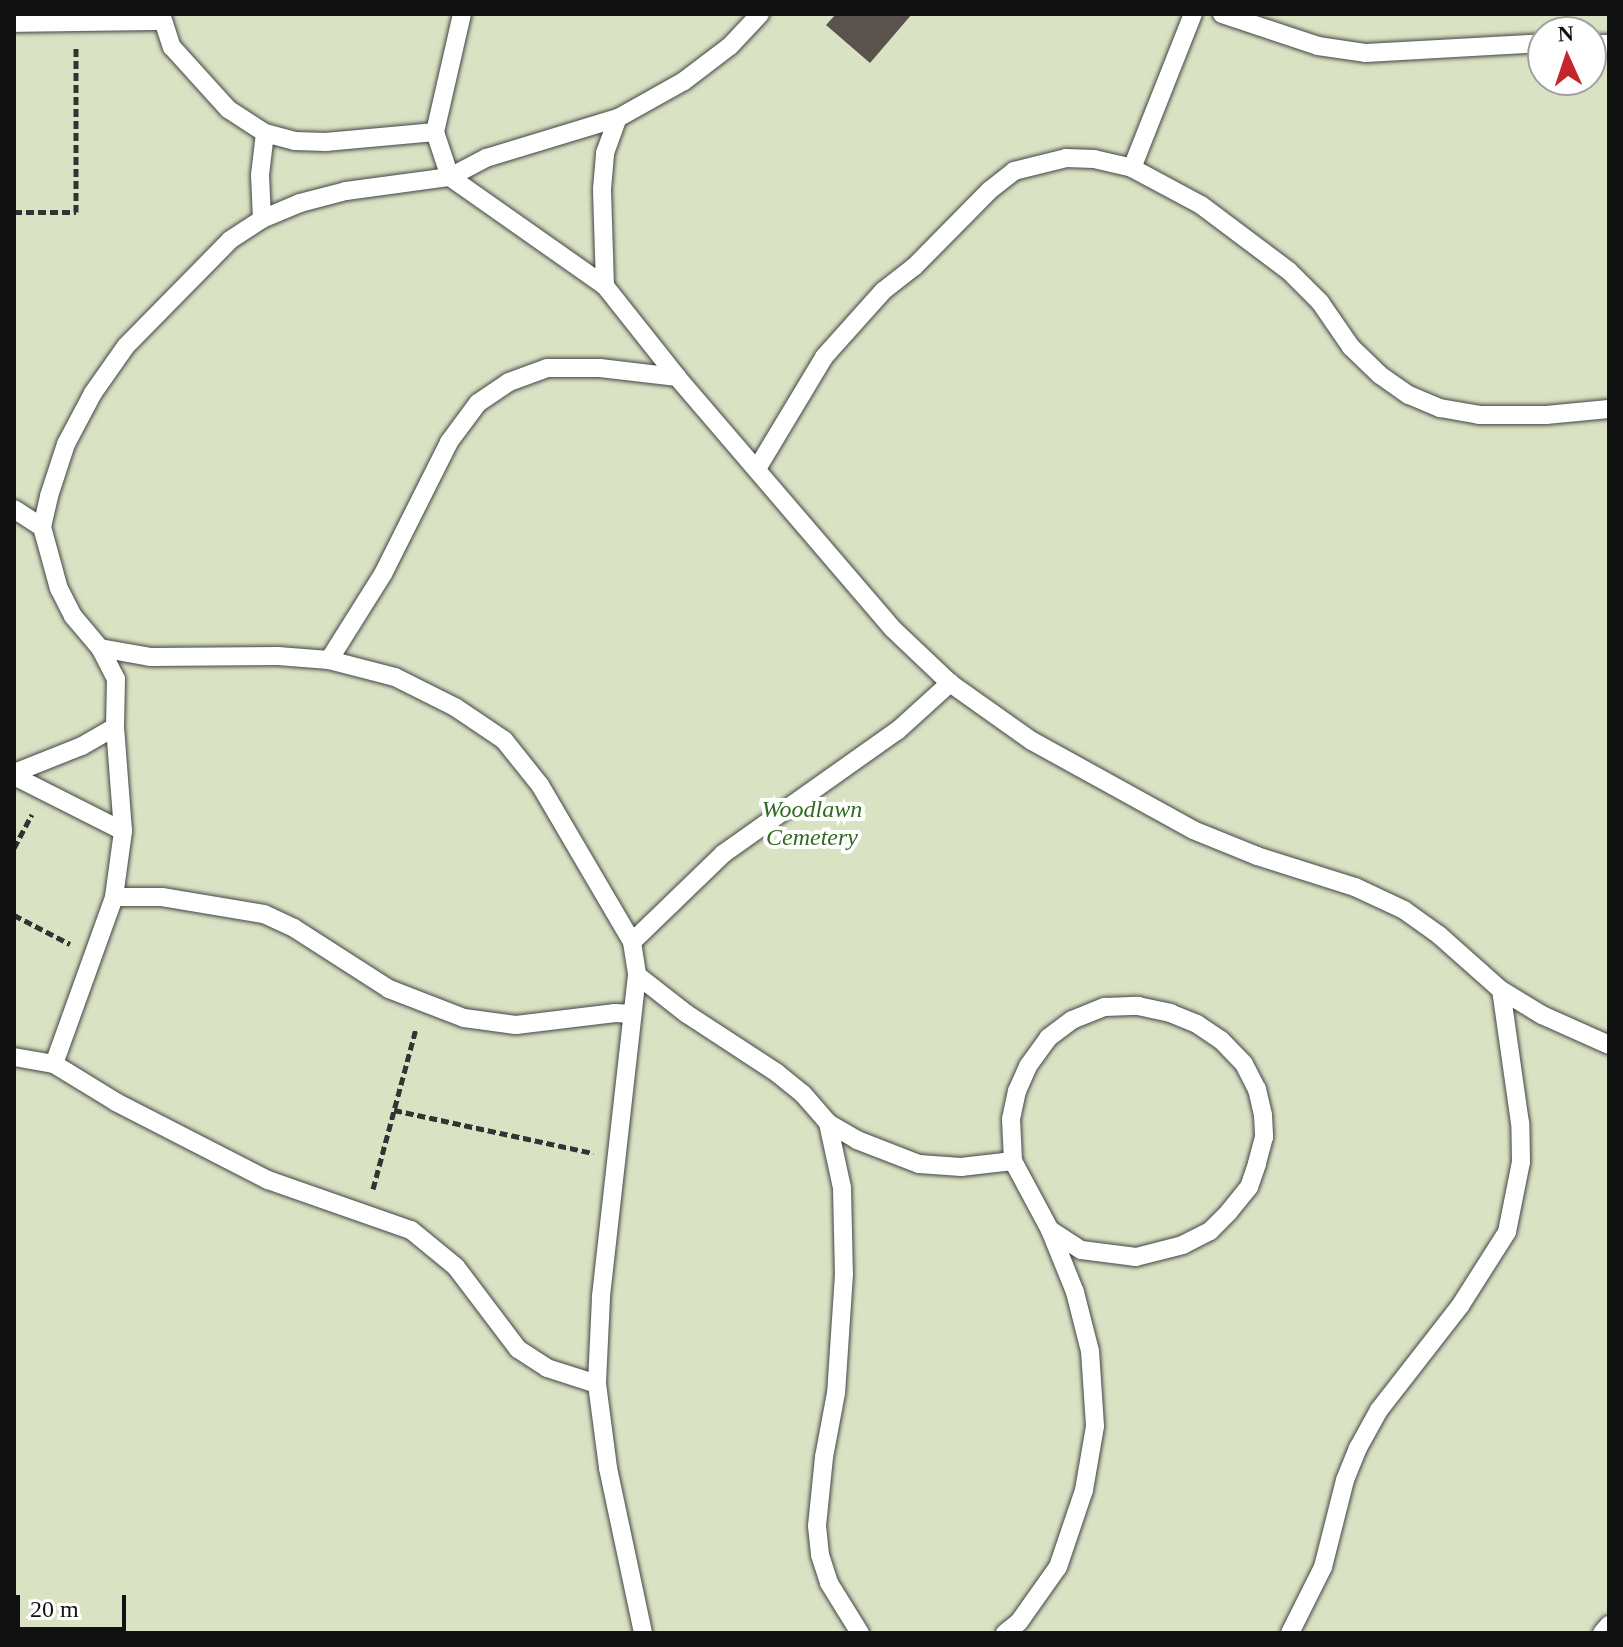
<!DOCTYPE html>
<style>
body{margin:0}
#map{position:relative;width:1623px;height:1647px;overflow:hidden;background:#fffdf5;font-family:Georgia,serif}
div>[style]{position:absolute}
.cemetery>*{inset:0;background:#d9e3c4}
.building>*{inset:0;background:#5a524d}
.path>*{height:5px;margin-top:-2.5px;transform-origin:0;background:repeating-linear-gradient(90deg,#333 0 8px,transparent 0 12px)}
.roads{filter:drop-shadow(0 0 2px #444) drop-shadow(0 0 2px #444)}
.lane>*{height:18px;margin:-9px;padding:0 9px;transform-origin:9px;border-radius:9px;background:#fff}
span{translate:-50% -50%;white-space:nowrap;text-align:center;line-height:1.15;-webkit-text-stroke:8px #fff;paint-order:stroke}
.park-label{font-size:24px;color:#2f6b1f;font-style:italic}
.frame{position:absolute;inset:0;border:16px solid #111;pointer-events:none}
.north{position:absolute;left:1527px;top:16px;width:80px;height:80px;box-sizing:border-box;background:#fff;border:2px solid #a0a0a0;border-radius:50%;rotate:357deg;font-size:22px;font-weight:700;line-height:32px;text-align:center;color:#111}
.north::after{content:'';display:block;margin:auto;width:28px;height:36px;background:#c4262e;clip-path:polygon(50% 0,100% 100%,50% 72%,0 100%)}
.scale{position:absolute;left:16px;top:1595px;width:110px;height:36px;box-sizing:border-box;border:4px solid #111;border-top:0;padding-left:10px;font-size:24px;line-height:28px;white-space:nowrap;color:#111;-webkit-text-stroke:6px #fff;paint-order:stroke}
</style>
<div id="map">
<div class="cemetery">
<div style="clip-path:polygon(evenodd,14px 14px,1609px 14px,1609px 1633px,14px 1633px,14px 14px,1543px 32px,1591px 32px,1591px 80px,1543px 80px,1543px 32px)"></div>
</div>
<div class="building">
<div style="clip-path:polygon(836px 14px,912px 14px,870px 63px,826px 25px)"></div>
</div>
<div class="path">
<div style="left:14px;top:212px;width:62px"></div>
<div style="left:76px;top:212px;width:165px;rotate:-90deg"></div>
<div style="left:14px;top:848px;width:38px;rotate:-62deg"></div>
<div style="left:14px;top:915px;width:63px;rotate:27.4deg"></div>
<div style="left:394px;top:1110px;width:204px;rotate:12.2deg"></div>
<div style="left:373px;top:1189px;width:166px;rotate:-75deg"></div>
</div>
<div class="roads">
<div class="lane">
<div style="left:161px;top:14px;width:35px;rotate:72deg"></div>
<div style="left:172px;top:47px;width:84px;rotate:47.9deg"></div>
<div style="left:228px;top:109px;width:44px;rotate:33deg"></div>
<div style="left:265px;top:133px;width:31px;rotate:15deg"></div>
<div style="left:295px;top:141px;width:31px;rotate:2deg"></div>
<div style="left:326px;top:142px;width:109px;rotate:-5.2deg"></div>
<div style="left:435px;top:132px;width:121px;rotate:-77.1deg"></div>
<div style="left:1222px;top:14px;width:101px;rotate:18.4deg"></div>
<div style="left:1318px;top:46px;width:49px;rotate:8.3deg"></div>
<div style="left:1366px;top:53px;width:177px;rotate:-3.2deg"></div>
<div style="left:14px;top:23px;width:148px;rotate:-0.8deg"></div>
<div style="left:1591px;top:44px;width:18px"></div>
<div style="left:435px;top:132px;width:47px;rotate:71.6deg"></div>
<div style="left:450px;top:177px;width:189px;rotate:35.1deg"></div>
<div style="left:605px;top:286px;width:116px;rotate:51.6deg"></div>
<div style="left:677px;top:377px;width:332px;rotate:49.4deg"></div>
<div style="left:893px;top:629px;width:79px;rotate:43.5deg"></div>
<div style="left:950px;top:683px;width:100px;rotate:35.3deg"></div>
<div style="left:1032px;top:741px;width:184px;rotate:28.9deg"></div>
<div style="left:1193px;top:830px;width:69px;rotate:22.1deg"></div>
<div style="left:1257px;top:856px;width:103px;rotate:17.6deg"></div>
<div style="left:1355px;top:887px;width:54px;rotate:25.1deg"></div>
<div style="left:1404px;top:910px;width:43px;rotate:35.5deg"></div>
<div style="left:1439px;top:935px;width:83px;rotate:41.6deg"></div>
<div style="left:1501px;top:990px;width:48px;rotate:31.4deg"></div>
<div style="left:1542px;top:1015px;width:73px;rotate:24.1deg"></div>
<div style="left:1132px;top:168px;width:166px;rotate:-68.4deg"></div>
<div style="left:262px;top:219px;width:41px;rotate:-22.8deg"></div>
<div style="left:300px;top:203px;width:48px;rotate:-14.6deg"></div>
<div style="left:346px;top:191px;width:105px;rotate:-7.7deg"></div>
<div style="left:450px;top:177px;width:41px;rotate:-27.8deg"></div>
<div style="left:486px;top:158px;width:138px;rotate:-16.9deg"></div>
<div style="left:618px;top:118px;width:76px;rotate:-29.3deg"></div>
<div style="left:684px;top:81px;width:58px;rotate:-37.3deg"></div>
<div style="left:730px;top:46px;width:44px;rotate:-46.8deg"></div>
<div style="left:605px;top:286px;width:97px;rotate:-91.8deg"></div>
<div style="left:602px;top:189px;width:36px;rotate:-85deg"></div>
<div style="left:605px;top:153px;width:37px;rotate:-70deg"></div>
<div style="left:758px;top:467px;width:128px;rotate:-59deg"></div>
<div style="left:824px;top:357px;width:89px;rotate:-48.2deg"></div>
<div style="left:883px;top:291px;width:39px;rotate:-38deg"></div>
<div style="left:914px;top:267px;width:108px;rotate:-45.4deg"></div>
<div style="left:990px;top:190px;width:31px;rotate:-38deg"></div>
<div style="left:1014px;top:171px;width:54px;rotate:-14deg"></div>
<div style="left:1066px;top:158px;width:28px;rotate:2deg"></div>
<div style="left:1094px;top:159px;width:39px;rotate:13deg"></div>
<div style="left:1132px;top:168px;width:78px;rotate:28.2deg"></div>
<div style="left:1201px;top:205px;width:110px;rotate:36.9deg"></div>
<div style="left:1289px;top:271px;width:44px;rotate:45deg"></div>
<div style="left:1320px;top:302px;width:55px;rotate:55.4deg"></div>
<div style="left:1351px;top:347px;width:40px;rotate:44deg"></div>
<div style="left:1380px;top:375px;width:35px;rotate:35deg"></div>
<div style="left:1409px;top:395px;width:34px;rotate:23deg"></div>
<div style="left:1440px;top:408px;width:40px;rotate:10deg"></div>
<div style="left:1479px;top:415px;width:67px"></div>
<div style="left:1546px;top:415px;width:63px;rotate:-5.4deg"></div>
<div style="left:14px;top:509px;width:33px;rotate:33deg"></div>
<div style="left:100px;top:648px;width:52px;rotate:10deg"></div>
<div style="left:151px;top:657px;width:127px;rotate:-0.5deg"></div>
<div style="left:278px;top:656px;width:51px;rotate:4.5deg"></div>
<div style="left:329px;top:660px;width:68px;rotate:14.4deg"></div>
<div style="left:395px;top:677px;width:67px;rotate:26.6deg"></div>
<div style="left:455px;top:707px;width:59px;rotate:34deg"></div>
<div style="left:504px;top:740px;width:58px;rotate:51.3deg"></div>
<div style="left:540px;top:785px;width:182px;rotate:59.6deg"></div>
<div style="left:632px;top:942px;width:33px;rotate:81deg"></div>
<div style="left:637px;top:975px;width:325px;rotate:96.4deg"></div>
<div style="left:601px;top:1298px;width:86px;rotate:92.7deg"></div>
<div style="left:597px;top:1384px;width:85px;rotate:82.5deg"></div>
<div style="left:608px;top:1468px;width:169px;rotate:78deg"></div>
<div style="left:329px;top:660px;width:102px;rotate:-57.9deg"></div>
<div style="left:383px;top:574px;width:148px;rotate:-63.4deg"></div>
<div style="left:449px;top:442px;width:49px;rotate:-53.4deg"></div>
<div style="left:478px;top:403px;width:37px;rotate:-34deg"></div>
<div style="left:509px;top:382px;width:40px;rotate:-20.2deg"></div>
<div style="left:547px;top:368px;width:53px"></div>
<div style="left:600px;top:368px;width:78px;rotate:6.7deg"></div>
<div style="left:14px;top:773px;width:73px;rotate:-21.7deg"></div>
<div style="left:82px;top:746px;width:38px;rotate:-30deg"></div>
<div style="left:14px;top:776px;width:122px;rotate:26.8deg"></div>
<div style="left:114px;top:897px;width:48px"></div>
<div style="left:162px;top:897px;width:103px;rotate:9.5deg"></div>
<div style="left:264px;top:914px;width:33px;rotate:25deg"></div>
<div style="left:294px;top:928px;width:113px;rotate:32.7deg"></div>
<div style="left:389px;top:989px;width:80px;rotate:21.1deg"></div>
<div style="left:464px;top:1018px;width:52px;rotate:7.7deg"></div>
<div style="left:516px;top:1025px;width:100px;rotate:-6.9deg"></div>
<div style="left:615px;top:1013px;width:17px;rotate:3deg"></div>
<div style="left:632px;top:942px;width:127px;rotate:-44deg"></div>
<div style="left:723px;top:854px;width:213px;rotate:-35.3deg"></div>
<div style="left:897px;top:731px;width:72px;rotate:-42.2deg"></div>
<div style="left:637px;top:975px;width:63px;rotate:38deg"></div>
<div style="left:687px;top:1014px;width:108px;rotate:33.2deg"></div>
<div style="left:777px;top:1073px;width:33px;rotate:39deg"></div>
<div style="left:803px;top:1094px;width:38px;rotate:49deg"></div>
<div style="left:828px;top:1123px;width:34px;rotate:30deg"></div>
<div style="left:857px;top:1140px;width:66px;rotate:21.2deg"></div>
<div style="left:919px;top:1164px;width:42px;rotate:4.1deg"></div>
<div style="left:961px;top:1167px;width:52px;rotate:-6.6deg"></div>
<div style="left:14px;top:1057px;width:41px;rotate:9.9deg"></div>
<div style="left:54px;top:1064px;width:73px;rotate:31.5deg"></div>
<div style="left:116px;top:1102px;width:171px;rotate:27.2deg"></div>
<div style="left:268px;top:1180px;width:151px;rotate:19.3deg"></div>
<div style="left:411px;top:1230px;width:58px;rotate:39.4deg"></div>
<div style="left:456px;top:1267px;width:103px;rotate:52.9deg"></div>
<div style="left:518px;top:1349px;width:35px;rotate:33deg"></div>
<div style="left:547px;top:1368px;width:52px;rotate:17.7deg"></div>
<div style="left:54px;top:1064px;width:177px;rotate:-70.2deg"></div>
<div style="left:114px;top:897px;width:67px;rotate:-82.2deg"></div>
<div style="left:123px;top:831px;width:104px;rotate:-94.4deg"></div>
<div style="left:115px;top:727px;width:48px;rotate:-88.8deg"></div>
<div style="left:116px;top:679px;width:35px;rotate:-117deg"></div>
<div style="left:100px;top:648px;width:42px;rotate:-130.2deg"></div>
<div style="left:73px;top:616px;width:30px;rotate:-117deg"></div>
<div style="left:59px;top:589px;width:64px;rotate:-105.3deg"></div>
<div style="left:42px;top:527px;width:32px;rotate:-77deg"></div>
<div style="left:49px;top:496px;width:55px;rotate:-71.9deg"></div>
<div style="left:66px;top:444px;width:58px;rotate:-62.1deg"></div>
<div style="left:93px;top:393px;width:57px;rotate:-54.9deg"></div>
<div style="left:126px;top:346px;width:148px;rotate:-45.5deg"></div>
<div style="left:230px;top:240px;width:38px;rotate:-33deg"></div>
<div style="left:262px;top:219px;width:44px;rotate:-92.6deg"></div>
<div style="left:260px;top:175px;width:42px;rotate:-83.2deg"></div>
<div style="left:828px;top:1123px;width:66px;rotate:77.8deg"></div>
<div style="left:842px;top:1188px;width:86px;rotate:88.7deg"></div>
<div style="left:844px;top:1274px;width:119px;rotate:93.8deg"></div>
<div style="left:836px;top:1393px;width:65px;rotate:100.6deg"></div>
<div style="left:824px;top:1457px;width:69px;rotate:95.8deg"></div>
<div style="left:817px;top:1526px;width:29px;rotate:84deg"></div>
<div style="left:820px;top:1555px;width:29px;rotate:72deg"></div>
<div style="left:829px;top:1583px;width:59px;rotate:58.2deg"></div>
<div style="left:1005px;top:1633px;width:18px;rotate:-38deg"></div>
<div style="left:1019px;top:1622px;width:67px;rotate:-54.7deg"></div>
<div style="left:1058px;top:1567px;width:81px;rotate:-71.3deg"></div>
<div style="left:1084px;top:1490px;width:65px;rotate:-80.2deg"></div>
<div style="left:1095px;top:1426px;width:75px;rotate:-93.8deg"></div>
<div style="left:1090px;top:1351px;width:61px;rotate:-104.3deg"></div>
<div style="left:1075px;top:1292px;width:67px;rotate:-112deg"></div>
<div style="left:1050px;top:1230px;width:78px;rotate:-118.2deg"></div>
<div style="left:1013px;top:1161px;width:42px;rotate:-92.7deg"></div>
<div style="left:1011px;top:1119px;width:29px;rotate:-78deg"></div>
<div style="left:1017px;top:1091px;width:27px;rotate:-66deg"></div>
<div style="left:1028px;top:1066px;width:34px;rotate:-54deg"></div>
<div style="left:1048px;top:1038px;width:30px;rotate:-37deg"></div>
<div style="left:1072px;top:1020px;width:35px;rotate:-22deg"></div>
<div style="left:1105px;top:1007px;width:33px;rotate:-2deg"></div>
<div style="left:1138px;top:1006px;width:33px;rotate:12deg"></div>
<div style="left:1170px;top:1013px;width:29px;rotate:22deg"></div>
<div style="left:1197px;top:1024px;width:29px;rotate:34deg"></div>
<div style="left:1221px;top:1040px;width:33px;rotate:46deg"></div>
<div style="left:1244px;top:1064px;width:28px;rotate:63deg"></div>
<div style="left:1257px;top:1089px;width:27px;rotate:77deg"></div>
<div style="left:1263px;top:1115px;width:22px;rotate:87deg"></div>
<div style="left:1264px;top:1137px;width:28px;rotate:105deg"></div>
<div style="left:1257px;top:1164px;width:24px;rotate:109deg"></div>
<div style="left:1249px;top:1187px;width:32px;rotate:129deg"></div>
<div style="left:1229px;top:1212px;width:27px;rotate:135deg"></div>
<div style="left:1210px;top:1231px;width:30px;rotate:153deg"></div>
<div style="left:1183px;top:1245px;width:49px;rotate:165.7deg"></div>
<div style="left:1136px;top:1257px;width:55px;rotate:-172.7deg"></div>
<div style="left:1081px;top:1250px;width:37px;rotate:-147deg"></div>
<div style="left:1290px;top:1633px;width:74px;rotate:-63.4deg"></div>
<div style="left:1323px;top:1567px;width:90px;rotate:-75.8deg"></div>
<div style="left:1345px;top:1480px;width:35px;rotate:-68deg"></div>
<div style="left:1358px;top:1448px;width:43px;rotate:-61.1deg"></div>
<div style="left:1379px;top:1410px;width:132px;rotate:-52.1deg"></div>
<div style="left:1460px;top:1306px;width:88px;rotate:-57.6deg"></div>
<div style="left:1507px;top:1232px;width:71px;rotate:-78.7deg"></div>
<div style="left:1521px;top:1162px;width:39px;rotate:-91deg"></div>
<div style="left:1520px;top:1123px;width:134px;rotate:-98.1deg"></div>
<div style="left:1602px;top:1633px;width:11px;rotate:-49deg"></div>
</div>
</div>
<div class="park-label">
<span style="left:812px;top:824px">Woodlawn<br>Cemetery</span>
</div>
<div class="frame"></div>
<div class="north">N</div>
<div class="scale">20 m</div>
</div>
